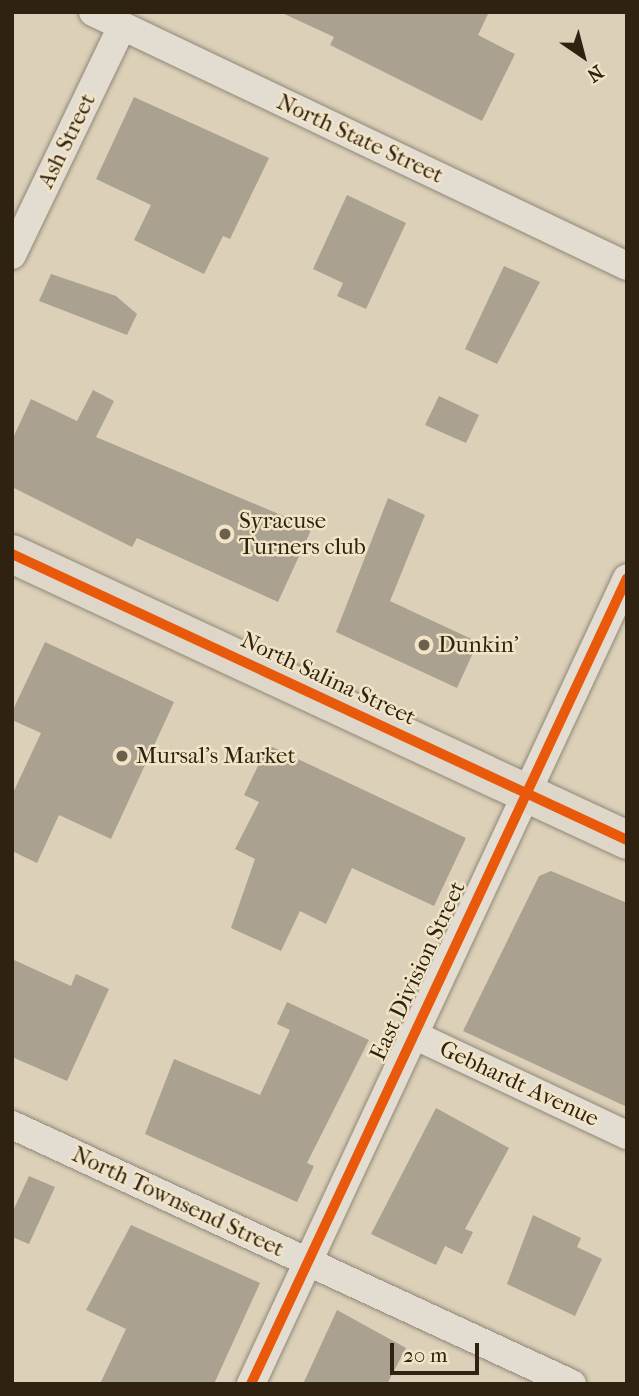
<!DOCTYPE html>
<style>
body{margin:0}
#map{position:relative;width:639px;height:1396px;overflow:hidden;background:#dcd0b8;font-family:"IM FELL French Canon",serif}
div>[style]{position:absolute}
.building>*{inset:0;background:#aaa190}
.roads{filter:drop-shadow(0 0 2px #908778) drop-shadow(0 0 2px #908778)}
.street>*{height:28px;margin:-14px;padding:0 14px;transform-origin:14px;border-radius:14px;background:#e3ddd1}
.primary>*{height:38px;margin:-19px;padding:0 19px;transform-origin:19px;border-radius:19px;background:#ded7c9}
.cycleway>*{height:10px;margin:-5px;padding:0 5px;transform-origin:5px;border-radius:5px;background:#e8590c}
.dots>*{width:19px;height:19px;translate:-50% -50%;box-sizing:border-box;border:4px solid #f2e4c7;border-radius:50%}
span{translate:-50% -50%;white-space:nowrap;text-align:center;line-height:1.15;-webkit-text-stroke:5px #f2e4c7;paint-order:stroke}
.street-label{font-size:23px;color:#2f2211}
.poi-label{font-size:23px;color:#2f2211}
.left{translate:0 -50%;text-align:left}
.frame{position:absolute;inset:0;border:14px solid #2f2211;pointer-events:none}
.north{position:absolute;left:548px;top:21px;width:70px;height:70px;-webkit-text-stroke:5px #f2e4c7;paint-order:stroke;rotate:145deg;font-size:19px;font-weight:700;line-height:28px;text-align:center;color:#2f2211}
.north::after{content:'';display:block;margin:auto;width:24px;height:32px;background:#2f2211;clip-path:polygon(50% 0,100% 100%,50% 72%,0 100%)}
.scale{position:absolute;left:390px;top:1343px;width:89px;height:32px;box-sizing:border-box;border:4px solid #2f2211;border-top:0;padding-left:9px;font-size:21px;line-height:24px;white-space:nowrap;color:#2f2211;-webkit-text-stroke:5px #f2e4c7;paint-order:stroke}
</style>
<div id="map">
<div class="building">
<div style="clip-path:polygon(280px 12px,489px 12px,478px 35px,515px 54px,482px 121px,330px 45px,334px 37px)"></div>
<div style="clip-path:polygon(134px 97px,269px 158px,230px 239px,223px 236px,204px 274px,134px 240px,151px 205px,96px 179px)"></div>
<div style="clip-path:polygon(347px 195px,406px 223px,366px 309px,337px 296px,343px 283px,313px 269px)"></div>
<div style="clip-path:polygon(504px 266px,540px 282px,497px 364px,465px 349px)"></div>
<div style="clip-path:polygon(51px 274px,116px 296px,137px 314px,127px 335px,39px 301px)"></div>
<div style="clip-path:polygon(93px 390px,114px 401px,96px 437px,312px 528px,278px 602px,137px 538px,132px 547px,12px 487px,12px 440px,31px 399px,77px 421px)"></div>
<div style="clip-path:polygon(439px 396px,479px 415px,466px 443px,425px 425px)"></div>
<div style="clip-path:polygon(388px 498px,425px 515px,390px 601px,478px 642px,457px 688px,336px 632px)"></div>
<div style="clip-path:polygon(45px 642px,174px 702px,111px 839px,59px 815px,37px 863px,12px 851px,12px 795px,41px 733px,12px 720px,12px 712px)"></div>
<div style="clip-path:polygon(268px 745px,466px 838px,434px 906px,352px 868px,326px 924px,300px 911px,281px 951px,231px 928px,255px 859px,235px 849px,259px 802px,244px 795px)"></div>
<div style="clip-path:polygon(551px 871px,627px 903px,627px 1107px,463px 1031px,539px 876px)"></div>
<div style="clip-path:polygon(12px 959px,71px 986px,76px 974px,109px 989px,67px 1081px,12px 1057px)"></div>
<div style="clip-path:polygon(287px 1002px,369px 1040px,307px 1163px,314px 1166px,297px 1202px,145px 1134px,174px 1059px,260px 1095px,290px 1030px,277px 1024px)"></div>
<div style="clip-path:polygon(436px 1108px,509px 1148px,465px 1229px,473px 1232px,462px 1254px,445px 1246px,436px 1265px,371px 1234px)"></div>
<div style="clip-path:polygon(29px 1176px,55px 1187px,29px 1244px,12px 1237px,12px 1213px)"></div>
<div style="clip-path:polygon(533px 1215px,581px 1238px,577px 1247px,602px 1259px,575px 1316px,507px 1284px)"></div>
<div style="clip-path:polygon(131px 1225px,260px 1283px,214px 1384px,100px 1384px,126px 1329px,86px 1310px)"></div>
<div style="clip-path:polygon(337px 1310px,406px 1348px,387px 1384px,303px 1384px)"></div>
</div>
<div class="roads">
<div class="street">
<div style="left:93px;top:12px;width:591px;rotate:25.44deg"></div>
<div style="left:12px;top:255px;width:254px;rotate:-64.3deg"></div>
<div style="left:412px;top:1034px;width:238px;rotate:25.2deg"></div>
<div style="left:12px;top:1125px;width:617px;rotate:24.82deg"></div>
<div style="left:251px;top:1384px;width:889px;rotate:-64.99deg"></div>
</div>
<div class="primary">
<div style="left:12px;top:554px;width:678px;rotate:24.94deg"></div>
</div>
</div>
<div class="cycleway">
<div style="left:12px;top:554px;width:678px;rotate:24.94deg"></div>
<div style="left:251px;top:1384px;width:889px;rotate:-64.99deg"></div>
</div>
<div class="dots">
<div style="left:225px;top:534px;background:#6c5f4b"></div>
<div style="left:424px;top:645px;background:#6c5f4b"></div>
<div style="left:122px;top:756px;background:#6c5f4b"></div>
</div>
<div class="street-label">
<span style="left:360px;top:139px;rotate:25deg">North State Street</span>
<span style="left:67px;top:141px;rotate:-64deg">Ash Street</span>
<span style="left:328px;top:679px;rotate:25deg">North Salina Street</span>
<span style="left:418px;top:971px;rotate:-65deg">East Division Street</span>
<span style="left:519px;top:1084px;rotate:25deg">Gebhardt Avenue</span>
<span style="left:178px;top:1202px;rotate:25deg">North Townsend Street</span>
</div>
<div class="poi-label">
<span class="left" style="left:239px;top:534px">Syracuse<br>Turners club</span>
<span class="left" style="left:438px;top:645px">Dunkin'</span>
<span class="left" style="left:136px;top:756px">Mursal's Market</span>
</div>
<div class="frame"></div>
<div class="north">N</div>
<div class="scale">20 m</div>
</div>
